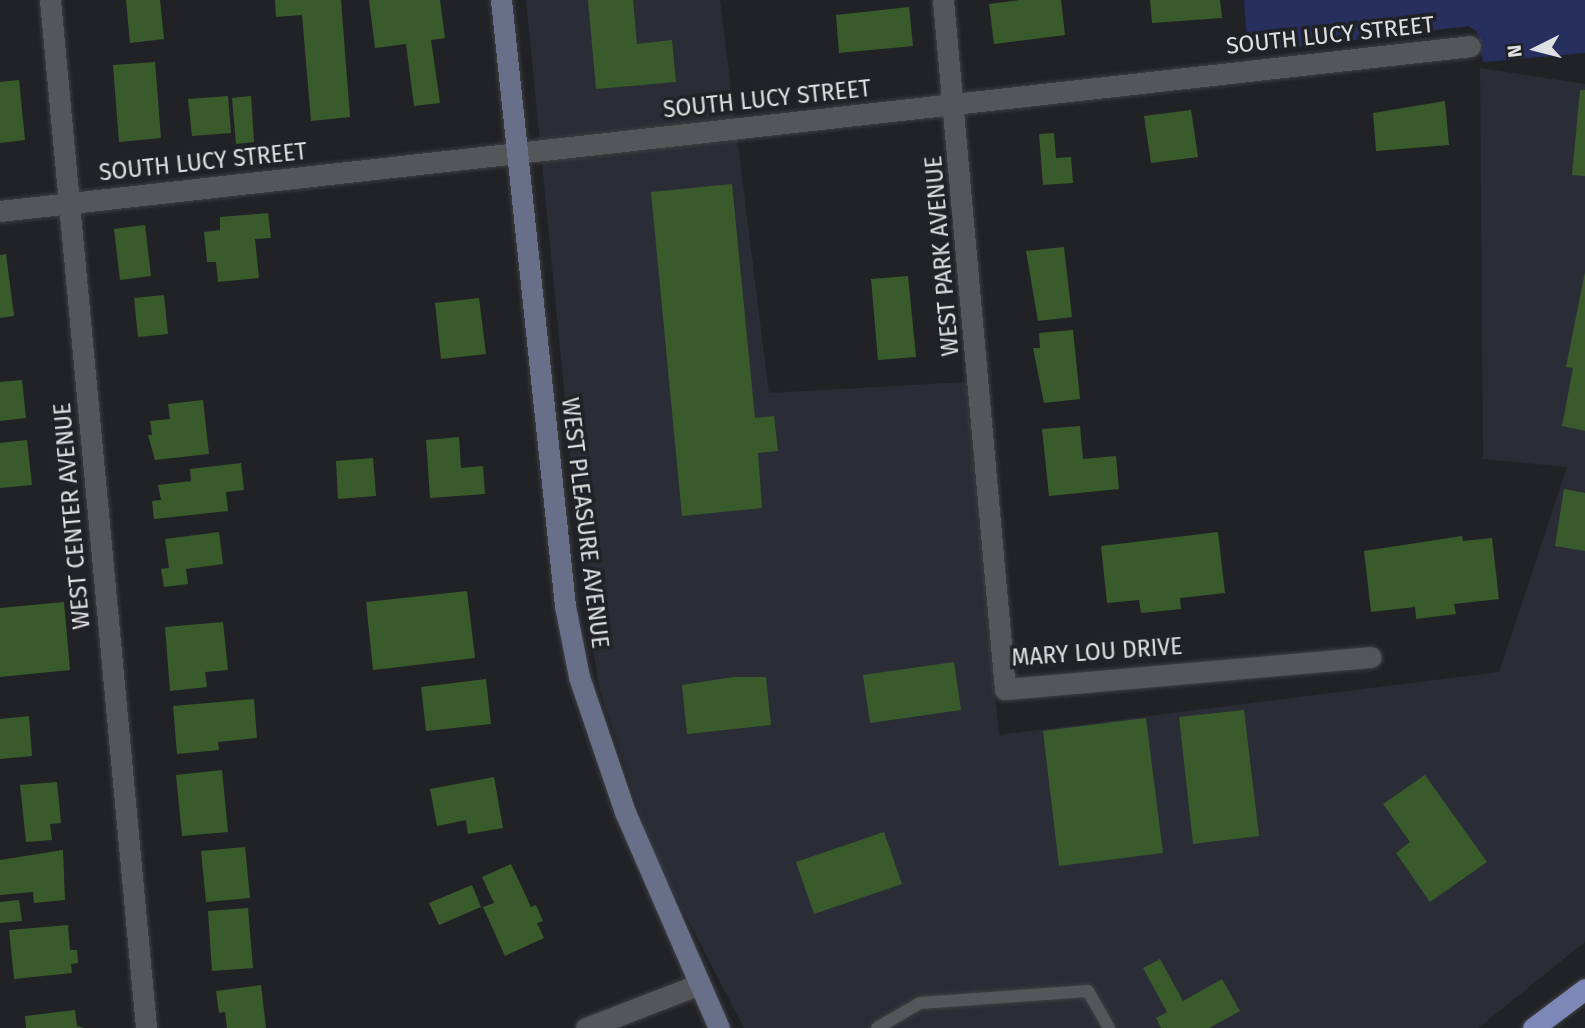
<!DOCTYPE html>
<style>
body{margin:0}
#map{position:relative;width:1585px;height:1028px;overflow:hidden;background:#212226;font-family:"Fira Sans",sans-serif}
div>[style]{position:absolute}
.built>*{inset:0;background:#2a2d35}
.green>*{inset:0;background:#262f5d}
.building>*{inset:0;background:#395b2c}
.roads{filter:drop-shadow(0 0 2px #3e3f42) drop-shadow(0 0 2px #3e3f42)}
.lane>*{height:12px;margin:-6px;padding:0 6px;transform-origin:6px;border-radius:6px;background:#545659}
.street>*{height:21px;margin:-10.5px;padding:0 10.5px;transform-origin:10.5px;border-radius:10.5px;background:#545659}
.secondary>*{height:21px;margin:-10.5px;padding:0 10.5px;transform-origin:10.5px;border-radius:10.5px;background:#686f88}
.primary>*{height:21px;margin:-10.5px;padding:0 10.5px;transform-origin:10.5px;border-radius:10.5px;background:#7c88b7}
span{translate:-50% -50%;white-space:nowrap;text-align:center;line-height:1.15;-webkit-text-stroke:7px #212226;paint-order:stroke}
.street-label{font-size:23px;color:#dfe0e2}
.north{position:absolute;left:1501px;top:14px;width:70px;height:70px;-webkit-text-stroke:5px #212226;paint-order:stroke;rotate:264deg;font-size:19px;font-weight:700;line-height:28px;text-align:center;color:#dfe0e2}
.north::after{content:'';display:block;margin:auto;width:24px;height:32px;background:#dfe0e2;clip-path:polygon(50% 0,100% 100%,50% 72%,0 100%)}
</style>
<div id="map">
<div class="built">
<div style="clip-path:polygon(526px 0,720px 0,769px 393px,966px 382px,999px 735px,1499px 672px,1567px 467px,1483px 459px,1480px 68px,1585px 84px,1585px 942px,1478px 1028px,744px 1028px,653px 853px,600px 691px,585px 604px)"></div>
</div>
<div class="green">
<div style="clip-path:polygon(1244px 0,1585px 0,1585px 53px,1483px 62px,1477px 32px,1469px 26px,1248px 53px)"></div>
</div>
<div class="building">
<div style="clip-path:polygon(126px 0,160px 0,164px 39px,130px 43px)"></div>
<div style="clip-path:polygon(275px 0,341px 0,350px 117px,311px 121px,302px 15px,276px 17px)"></div>
<div style="clip-path:polygon(369px 0,440px 0,445px 38px,431px 40px,440px 103px,414px 106px,406px 44px,375px 48px)"></div>
<div style="clip-path:polygon(588px 0,633px 0,637px 44px,672px 40px,676px 82px,596px 89px)"></div>
<div style="clip-path:polygon(1019px 0,1061px 0,1065px 35px,994px 44px,989px 4px)"></div>
<div style="clip-path:polygon(1150px 0,1220px 0,1222px 18px,1152px 23px)"></div>
<div style="clip-path:polygon(909px 7px,913px 46px,839px 53px,836px 15px)"></div>
<div style="clip-path:polygon(155px 62px,161px 138px,119px 142px,113px 65px)"></div>
<div style="clip-path:polygon(19px 80px,25px 140px,0 143px,0 82px)"></div>
<div style="clip-path:polygon(1580px 90px,1585px 90px,1585px 176px,1572px 175px)"></div>
<div style="clip-path:polygon(228px 96px,231px 133px,192px 136px,188px 99px)"></div>
<div style="clip-path:polygon(251px 96px,254px 142px,236px 144px,232px 98px)"></div>
<div style="clip-path:polygon(1445px 101px,1449px 145px,1376px 151px,1373px 113px)"></div>
<div style="clip-path:polygon(1191px 110px,1198px 157px,1151px 163px,1144px 116px)"></div>
<div style="clip-path:polygon(1054px 133px,1056px 158px,1071px 157px,1073px 183px,1043px 185px,1039px 134px)"></div>
<div style="clip-path:polygon(732px 184px,755px 418px,774px 416px,778px 451px,758px 453px,762px 508px,682px 516px,651px 192px)"></div>
<div style="clip-path:polygon(268px 213px,271px 238px,255px 239px,259px 278px,218px 282px,216px 262px,207px 262px,204px 232px,220px 230px,220px 217px)"></div>
<div style="clip-path:polygon(145px 225px,151px 276px,120px 280px,114px 229px)"></div>
<div style="clip-path:polygon(1064px 247px,1072px 317px,1038px 321px,1026px 251px)"></div>
<div style="clip-path:polygon(6px 254px,14px 316px,0 318px,0 255px)"></div>
<div style="clip-path:polygon(1585px 272px,1585px 431px,1562px 426px,1573px 368px,1566px 367px)"></div>
<div style="clip-path:polygon(908px 276px,916px 357px,878px 360px,871px 279px)"></div>
<div style="clip-path:polygon(164px 295px,168px 334px,138px 337px,134px 298px)"></div>
<div style="clip-path:polygon(479px 298px,486px 354px,441px 359px,435px 303px)"></div>
<div style="clip-path:polygon(1073px 330px,1080px 399px,1044px 403px,1033px 348px,1040px 348px,1039px 333px)"></div>
<div style="clip-path:polygon(22px 380px,26px 418px,0 421px,0 382px)"></div>
<div style="clip-path:polygon(203px 400px,209px 454px,155px 460px,148px 435px,152px 435px,150px 421px,170px 419px,168px 404px)"></div>
<div style="clip-path:polygon(1080px 426px,1083px 459px,1116px 456px,1119px 489px,1049px 496px,1042px 429px)"></div>
<div style="clip-path:polygon(459px 437px,461px 468px,483px 466px,485px 494px,430px 498px,426px 440px)"></div>
<div style="clip-path:polygon(27px 440px,32px 485px,0 488px,0 443px)"></div>
<div style="clip-path:polygon(373px 458px,376px 496px,338px 499px,336px 461px)"></div>
<div style="clip-path:polygon(241px 463px,244px 490px,226px 492px,228px 511px,154px 519px,152px 501px,161px 500px,158px 485px,191px 481px,190px 469px)"></div>
<div style="clip-path:polygon(1564px 489px,1585px 493px,1585px 551px,1555px 546px)"></div>
<div style="clip-path:polygon(219px 532px,223px 564px,186px 569px,188px 584px,164px 587px,161px 569px,169px 568px,165px 539px)"></div>
<div style="clip-path:polygon(1218px 532px,1225px 593px,1180px 598px,1181px 609px,1141px 613px,1139px 600px,1107px 603px,1101px 546px)"></div>
<div style="clip-path:polygon(1462px 536px,1463px 541px,1492px 538px,1499px 599px,1454px 604px,1456px 614px,1416px 619px,1415px 607px,1371px 612px,1364px 551px)"></div>
<div style="clip-path:polygon(467px 591px,475px 658px,373px 670px,366px 602px)"></div>
<div style="clip-path:polygon(64px 602px,70px 670px,0 677px,0 608px)"></div>
<div style="clip-path:polygon(223px 622px,228px 670px,205px 672px,207px 687px,170px 691px,165px 627px)"></div>
<div style="clip-path:polygon(954px 662px,961px 710px,870px 723px,863px 675px)"></div>
<div style="clip-path:polygon(733px 677px,766px 677px,771px 725px,687px 734px,682px 685px)"></div>
<div style="clip-path:polygon(486px 679px,491px 724px,426px 731px,421px 687px)"></div>
<div style="clip-path:polygon(254px 699px,257px 738px,218px 742px,219px 750px,177px 754px,173px 706px)"></div>
<div style="clip-path:polygon(1244px 710px,1259px 836px,1193px 844px,1179px 717px)"></div>
<div style="clip-path:polygon(29px 716px,32px 756px,0 759px,0 719px)"></div>
<div style="clip-path:polygon(1146px 718px,1163px 853px,1059px 866px,1043px 731px)"></div>
<div style="clip-path:polygon(222px 770px,228px 832px,182px 836px,176px 775px)"></div>
<div style="clip-path:polygon(1425px 775px,1487px 862px,1430px 902px,1396px 853px,1410px 842px,1383px 804px)"></div>
<div style="clip-path:polygon(494px 777px,503px 828px,468px 834px,466px 820px,437px 826px,430px 789px)"></div>
<div style="clip-path:polygon(57px 782px,61px 823px,50px 824px,52px 840px,26px 842px,20px 785px)"></div>
<div style="clip-path:polygon(884px 832px,902px 884px,814px 914px,796px 862px)"></div>
<div style="clip-path:polygon(245px 847px,250px 898px,206px 902px,201px 851px)"></div>
<div style="clip-path:polygon(63px 850px,65px 900px,34px 903px,33px 892px,0 895px,0 860px)"></div>
<div style="clip-path:polygon(511px 864px,531px 907px,536px 905px,543px 921px,537px 923px,544px 938px,505px 956px,483px 907px,494px 903px,482px 877px)"></div>
<div style="clip-path:polygon(472px 885px,481px 907px,439px 925px,429px 903px)"></div>
<div style="clip-path:polygon(19px 900px,22px 921px,0 923px,0 902px)"></div>
<div style="clip-path:polygon(248px 908px,253px 968px,212px 971px,208px 911px)"></div>
<div style="clip-path:polygon(68px 925px,70px 950px,77px 950px,78px 963px,71px 964px,72px 973px,14px 979px,9px 930px)"></div>
<div style="clip-path:polygon(1160px 959px,1183px 1001px,1222px 979px,1240px 1011px,1209px 1028px,1161px 1028px,1156px 1018px,1167px 1012px,1143px 968px)"></div>
<div style="clip-path:polygon(261px 985px,266px 1028px,227px 1028px,225px 1012px,219px 1013px,216px 991px)"></div>
<div style="clip-path:polygon(75px 1010px,77px 1026px,85px 1028px,26px 1028px,25px 1016px)"></div>
</div>
<div class="roads">
<div class="lane">
<div style="left:877px;top:1028px;width:50px;rotate:-30.2deg"></div>
<div style="left:920px;top:1003px;width:168px;rotate:-4.1deg"></div>
<div style="left:1088px;top:991px;width:43px;rotate:60.4deg"></div>
</div>
<div class="street">
<div style="left:50px;top:0;width:1032px;rotate:84.66deg"></div>
<div style="left:943px;top:0;width:692px;rotate:84.86deg"></div>
<div style="left:1005px;top:689px;width:367px;rotate:-5deg"></div>
<div style="left:0;top:211px;width:1479px;rotate:-6.4deg"></div>
<div style="left:586px;top:1028px;width:122px;rotate:-21.1deg"></div>
</div>
<div class="secondary">
<div style="left:501px;top:0;width:609px;rotate:83.97deg"></div>
<div style="left:565px;top:606px;width:72px;rotate:78.8deg"></div>
<div style="left:579px;top:677px;width:143px;rotate:71.2deg"></div>
<div style="left:625px;top:812px;width:236px;rotate:66.5deg"></div>
</div>
<div class="primary">
<div style="left:1533px;top:1028px;width:65px;rotate:-36.9deg"></div>
</div>
</div>
<div class="street-label">
<span style="left:1330px;top:35px;rotate:-6deg">SOUTH LUCY STREET</span>
<span style="left:767px;top:99px;rotate:-6deg">SOUTH LUCY STREET</span>
<span style="left:203px;top:162px;rotate:-6deg">SOUTH LUCY STREET</span>
<span style="left:942px;top:256px;rotate:-95deg">WEST PARK AVENUE</span>
<span style="left:72px;top:516px;rotate:-95deg">WEST CENTER AVENUE</span>
<span style="left:585px;top:523px;rotate:83deg">WEST PLEASURE AVENUE</span>
<span style="left:1097px;top:652px;rotate:-4deg">MARY LOU DRIVE</span>
</div>
<div class="north">N</div>
</div>
